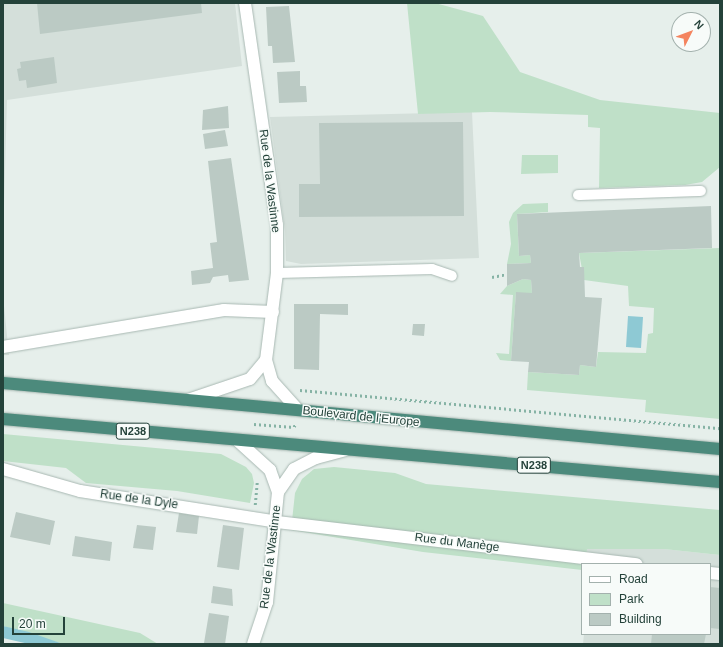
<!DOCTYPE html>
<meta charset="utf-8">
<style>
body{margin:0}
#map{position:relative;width:723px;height:647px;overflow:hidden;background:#e6efeb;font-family:Helvetica,sans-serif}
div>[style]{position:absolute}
.built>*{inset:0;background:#d4dfda}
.green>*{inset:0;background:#bfe0c8}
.water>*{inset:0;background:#8ec9d4}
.building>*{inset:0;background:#bbcac4}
.path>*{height:2.5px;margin-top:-1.25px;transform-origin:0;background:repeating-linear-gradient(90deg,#86b3a5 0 2px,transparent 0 5px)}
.roads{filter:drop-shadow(0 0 1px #a8b8b2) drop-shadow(0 0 1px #a8b8b2)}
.service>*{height:10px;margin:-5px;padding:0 5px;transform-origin:5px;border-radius:5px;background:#fff}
.minor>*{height:12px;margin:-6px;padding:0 6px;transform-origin:6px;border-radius:6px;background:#fff}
.tertiary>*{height:12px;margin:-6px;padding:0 6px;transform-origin:6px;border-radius:6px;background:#fff}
.secondary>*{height:12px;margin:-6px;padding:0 6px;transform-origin:6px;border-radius:6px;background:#fff}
.trunk>*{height:12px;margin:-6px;padding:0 6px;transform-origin:6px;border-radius:6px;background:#4c8a7c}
span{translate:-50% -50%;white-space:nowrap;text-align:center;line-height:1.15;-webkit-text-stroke:3px #f7fbf9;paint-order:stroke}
.shield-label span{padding:1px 3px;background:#f7fbf9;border:1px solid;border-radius:3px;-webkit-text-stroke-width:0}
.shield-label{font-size:11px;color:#24423a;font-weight:700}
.street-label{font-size:12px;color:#24423a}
.frame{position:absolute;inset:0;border:4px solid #24423a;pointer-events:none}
.legend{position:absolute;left:581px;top:563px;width:130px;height:72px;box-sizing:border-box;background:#f7fbf9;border:1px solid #a3b1ad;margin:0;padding:5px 7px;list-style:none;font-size:12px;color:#24423a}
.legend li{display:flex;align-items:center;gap:8px;height:20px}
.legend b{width:20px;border:1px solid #a3b1ad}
.north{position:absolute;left:671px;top:12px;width:40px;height:40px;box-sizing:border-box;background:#f7fbf9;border:1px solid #a3b1ad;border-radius:50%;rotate:48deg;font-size:11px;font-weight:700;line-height:16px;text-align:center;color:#24423a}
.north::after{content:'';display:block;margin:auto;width:14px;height:18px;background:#f4845f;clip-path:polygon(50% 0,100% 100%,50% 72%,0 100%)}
.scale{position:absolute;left:12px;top:617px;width:53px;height:18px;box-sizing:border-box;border:2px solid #24423a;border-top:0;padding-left:5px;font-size:12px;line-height:14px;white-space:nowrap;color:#24423a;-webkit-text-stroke:3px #f7fbf9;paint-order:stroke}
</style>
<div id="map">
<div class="built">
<div style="clip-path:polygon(3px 3px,235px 3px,242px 66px,7px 100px,3px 241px)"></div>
<div style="clip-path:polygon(472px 112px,479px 258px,301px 264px,286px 261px,285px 231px,270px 117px)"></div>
<div style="clip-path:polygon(3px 296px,9px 355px,3px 355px)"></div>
<div style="clip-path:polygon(587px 549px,664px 549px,720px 555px,720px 644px,583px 644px,584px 634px,710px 634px,710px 564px,586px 564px)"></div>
</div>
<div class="green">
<div style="clip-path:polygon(407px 3px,435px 3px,483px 16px,520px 72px,600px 100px,720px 113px,720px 167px,702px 182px,685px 185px,599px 188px,600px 128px,588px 127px,588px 115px,490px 112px,418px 114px)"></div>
<div style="clip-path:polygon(522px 155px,558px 155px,558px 173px,521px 174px)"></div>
<div style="clip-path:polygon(548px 203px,548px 212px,517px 214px,519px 256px,530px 255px,531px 263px,507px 264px,511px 244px,509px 222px,513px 213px,523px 204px)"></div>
<div style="clip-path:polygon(720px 248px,720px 419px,645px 412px,646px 400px,527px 390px,528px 372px,579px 375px,580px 365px,596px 367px,598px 352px,646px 353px,648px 334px,653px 333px,654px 308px,629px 306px,628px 286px,584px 280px,579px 253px)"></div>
<div style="clip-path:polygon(523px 279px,531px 280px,532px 293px,516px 293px,511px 361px,500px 360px,496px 353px,509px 354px,513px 295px,500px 294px,507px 286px)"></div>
<div style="clip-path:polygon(3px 434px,221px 454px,246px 467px,252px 474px,254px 483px,250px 503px,177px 491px,86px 483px,66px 468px,3px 461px)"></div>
<div style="clip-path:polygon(334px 467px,395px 473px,426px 484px,720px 510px,720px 555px,664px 549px,587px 549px,586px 564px,582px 564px,582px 570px,423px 552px,291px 530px,295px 493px,302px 479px,314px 469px)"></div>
<div style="clip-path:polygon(3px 603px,140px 633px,158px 644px,63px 644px,3px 626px)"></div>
</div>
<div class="water">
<div style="clip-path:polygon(628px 316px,643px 317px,641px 348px,626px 347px)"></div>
<div style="clip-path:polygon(3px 626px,29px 632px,63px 644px,29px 644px,3px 638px)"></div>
</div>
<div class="building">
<div style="clip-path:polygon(37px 3px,201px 3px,202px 13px,40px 34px)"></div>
<div style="clip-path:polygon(289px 6px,295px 62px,273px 63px,272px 46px,268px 46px,266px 7px)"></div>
<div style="clip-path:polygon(54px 57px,57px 83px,27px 88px,26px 80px,19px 81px,17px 69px,21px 68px,20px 62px)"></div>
<div style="clip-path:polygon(300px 71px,300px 86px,306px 86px,307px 102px,279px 103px,277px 72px)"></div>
<div style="clip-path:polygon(228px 106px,229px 128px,202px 130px,203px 110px)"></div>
<div style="clip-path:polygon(463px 122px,464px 216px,299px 217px,299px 184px,320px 184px,319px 123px)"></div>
<div style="clip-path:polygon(225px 130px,228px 146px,205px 149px,203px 134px)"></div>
<div style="clip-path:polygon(231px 158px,249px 280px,229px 282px,228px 275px,213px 277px,210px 283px,192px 285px,191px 271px,213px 268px,210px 243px,217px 242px,208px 161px)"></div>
<div style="clip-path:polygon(711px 206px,712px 248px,579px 253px,580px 267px,584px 267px,585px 297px,602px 298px,596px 367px,580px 365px,579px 375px,528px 372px,529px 362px,511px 361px,516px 292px,532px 293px,531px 280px,523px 279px,507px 286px,507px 264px,531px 263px,530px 255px,519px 256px,517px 214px)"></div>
<div style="clip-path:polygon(294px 304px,348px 304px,348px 315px,320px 314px,319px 370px,294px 369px)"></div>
<div style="clip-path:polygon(413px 324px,425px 324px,424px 336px,412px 335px)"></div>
<div style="clip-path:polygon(16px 512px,55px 521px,50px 545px,10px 537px)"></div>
<div style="clip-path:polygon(179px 513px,199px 516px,197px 534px,176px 532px)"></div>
<div style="clip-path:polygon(137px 525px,156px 527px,153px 550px,133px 548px)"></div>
<div style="clip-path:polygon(223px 525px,244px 528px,239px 570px,217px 567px)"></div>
<div style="clip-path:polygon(75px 536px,112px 542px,110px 561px,72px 556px)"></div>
<div style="clip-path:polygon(213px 586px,232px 589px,233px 606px,211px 603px)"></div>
<div style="clip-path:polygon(710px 587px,720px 588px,720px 629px,710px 628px)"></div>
<div style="clip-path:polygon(209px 613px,229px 616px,225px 644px,204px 643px)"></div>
<div style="clip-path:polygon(652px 634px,679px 635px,706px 634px,704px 644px,651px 644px)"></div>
</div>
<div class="path">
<div style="left:492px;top:277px;width:15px;rotate:-11deg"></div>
<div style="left:300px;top:390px;width:422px;rotate:5.2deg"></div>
<div style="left:254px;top:424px;width:40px;rotate:4.3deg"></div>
<div style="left:294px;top:427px;width:3px;rotate:-72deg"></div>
<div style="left:255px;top:505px;width:25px;rotate:-85deg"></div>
</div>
<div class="roads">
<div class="service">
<div style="left:578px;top:195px;width:123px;rotate:-1.9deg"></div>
<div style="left:277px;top:273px;width:155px;rotate:-1.5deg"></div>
<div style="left:432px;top:269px;width:21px;rotate:19deg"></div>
</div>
<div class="minor">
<div style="left:3px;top:347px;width:224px;rotate:-9.5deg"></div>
<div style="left:224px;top:310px;width:49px;rotate:2.3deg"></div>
<div style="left:3px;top:469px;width:80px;rotate:15.9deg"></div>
<div style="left:80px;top:491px;width:199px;rotate:8.9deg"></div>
<div style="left:277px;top:522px;width:362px;rotate:6.7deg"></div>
<div style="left:710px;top:573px;width:10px;rotate:6deg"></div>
</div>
<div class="tertiary">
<div style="left:237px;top:440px;width:45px;rotate:42.3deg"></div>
<div style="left:270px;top:470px;width:23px;rotate:70deg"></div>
<div style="left:278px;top:492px;width:111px;rotate:95.7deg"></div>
<div style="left:267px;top:602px;width:44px;rotate:108.4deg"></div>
<div style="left:278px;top:492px;width:28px;rotate:-55deg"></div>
<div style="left:294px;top:469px;width:25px;rotate:-27deg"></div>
<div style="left:316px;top:458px;width:30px;rotate:-15deg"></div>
</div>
<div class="secondary">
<div style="left:245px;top:3px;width:224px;rotate:81.8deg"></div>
<div style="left:277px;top:225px;width:48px;rotate:90deg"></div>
<div style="left:277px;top:273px;width:88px;rotate:97.2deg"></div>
<div style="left:266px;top:360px;width:22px;rotate:74deg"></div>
<div style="left:272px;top:381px;width:39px;rotate:48deg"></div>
<div style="left:188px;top:400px;width:65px;rotate:-18.7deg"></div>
<div style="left:250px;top:379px;width:25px;rotate:-50deg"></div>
</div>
<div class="trunk">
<div style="left:3px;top:383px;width:720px;rotate:5.26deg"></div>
<div style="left:3px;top:419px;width:720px;rotate:5.02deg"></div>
</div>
</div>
<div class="shield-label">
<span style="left:133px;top:431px">N238</span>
<span style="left:534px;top:465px">N238</span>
</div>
<div class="street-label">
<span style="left:269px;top:181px;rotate:83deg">Rue de la Wastinne</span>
<span style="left:361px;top:417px;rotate:6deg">Boulevard de l'Europe</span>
<span style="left:139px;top:500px;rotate:8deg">Rue de la Dyle</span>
<span style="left:457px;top:543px;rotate:7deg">Rue du Manège</span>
<span style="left:271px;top:557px;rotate:-83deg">Rue de la Wastinne</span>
</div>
<div class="frame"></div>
<ul class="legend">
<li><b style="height:5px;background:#fff"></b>Road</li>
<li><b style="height:11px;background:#bfe0c8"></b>Park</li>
<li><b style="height:11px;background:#bbcac4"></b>Building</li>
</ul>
<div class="north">N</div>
<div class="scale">20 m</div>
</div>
